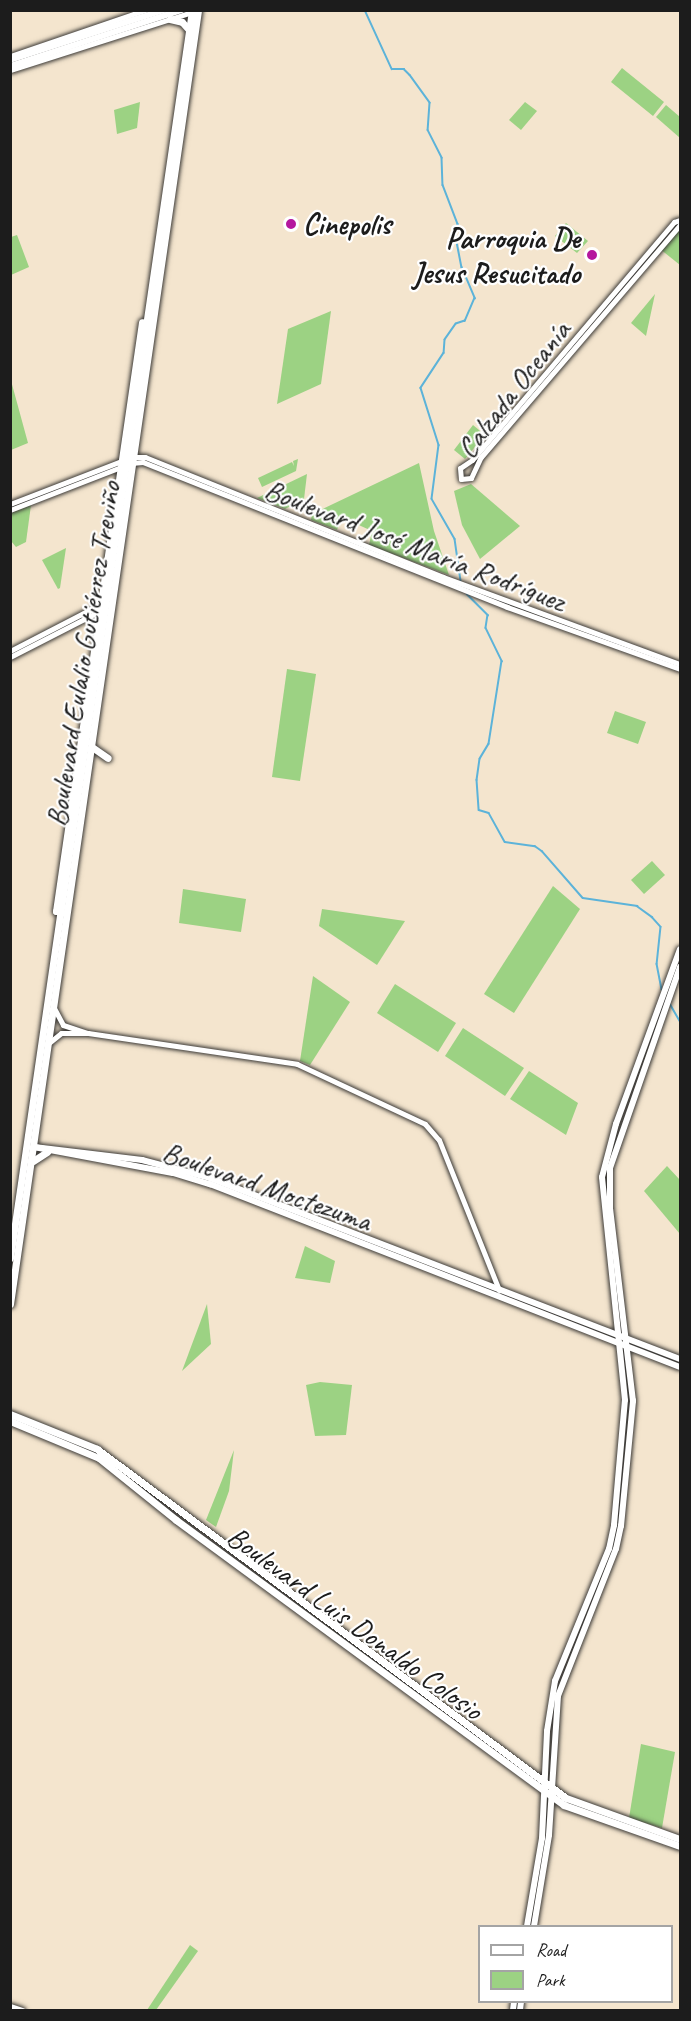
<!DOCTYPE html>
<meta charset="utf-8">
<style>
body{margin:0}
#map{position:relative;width:691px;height:2021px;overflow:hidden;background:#f4e5ce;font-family:Caveat,sans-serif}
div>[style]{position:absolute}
.green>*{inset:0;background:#9cd283}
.stream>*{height:1.5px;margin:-0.75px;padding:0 0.75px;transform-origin:0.75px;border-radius:0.75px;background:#5cb3d9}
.roads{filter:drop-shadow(0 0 2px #3c3a37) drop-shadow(0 0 2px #3c3a37)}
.tertiary>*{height:5px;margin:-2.5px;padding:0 2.5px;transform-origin:2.5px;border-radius:2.5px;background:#fff}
.secondary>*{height:6px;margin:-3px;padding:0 3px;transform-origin:3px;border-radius:3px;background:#fff}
.primary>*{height:7px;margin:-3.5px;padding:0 3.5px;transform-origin:3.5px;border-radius:3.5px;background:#fff}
.dots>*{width:16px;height:16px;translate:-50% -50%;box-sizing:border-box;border:3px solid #fff;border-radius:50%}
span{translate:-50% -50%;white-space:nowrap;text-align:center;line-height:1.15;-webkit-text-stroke:4.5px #fff;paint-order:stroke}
.poi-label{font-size:30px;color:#1c1c1c;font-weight:700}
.left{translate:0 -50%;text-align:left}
.right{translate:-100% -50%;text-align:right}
.street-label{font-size:30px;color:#1c1c1c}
.frame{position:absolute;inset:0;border:12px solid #1c1c1c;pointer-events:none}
.legend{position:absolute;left:478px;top:1925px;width:195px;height:78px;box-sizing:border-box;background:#fff;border:2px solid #a4a4a4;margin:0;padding:8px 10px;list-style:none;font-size:18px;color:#1c1c1c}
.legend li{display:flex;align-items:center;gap:12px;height:30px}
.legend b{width:30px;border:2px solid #a4a4a4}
</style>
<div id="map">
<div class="green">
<div style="clip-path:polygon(622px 68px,664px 102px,653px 116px,611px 82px)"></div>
<div style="clip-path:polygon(140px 102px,137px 128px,117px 134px,114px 110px)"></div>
<div style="clip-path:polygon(525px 102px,537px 111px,521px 130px,509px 120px)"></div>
<div style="clip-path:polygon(666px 105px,680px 117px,680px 138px,656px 117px)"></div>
<div style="clip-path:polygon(566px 223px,588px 241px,577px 253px,555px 236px)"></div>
<div style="clip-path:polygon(675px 230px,680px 230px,680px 265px,660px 249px)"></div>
<div style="clip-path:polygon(17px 235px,29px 267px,11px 275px,11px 237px)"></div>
<div style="clip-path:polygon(655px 294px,646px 336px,631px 323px)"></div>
<div style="clip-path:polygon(331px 311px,321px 384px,277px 404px,288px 329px)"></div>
<div style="clip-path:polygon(10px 377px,28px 443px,11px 450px,10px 450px)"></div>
<div style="clip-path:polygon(473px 425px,485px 435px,465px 459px,454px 450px)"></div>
<div style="clip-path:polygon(298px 459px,296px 471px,262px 487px,258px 478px,292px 462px,294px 466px,293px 461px)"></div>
<div style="clip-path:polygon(419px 463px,434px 531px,449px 575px,369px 545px,372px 531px,341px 517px,337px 530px,311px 520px,312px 514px)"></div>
<div style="clip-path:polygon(307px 474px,304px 499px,285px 509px,257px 498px)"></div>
<div style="clip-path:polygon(471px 484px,520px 526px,480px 559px,462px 525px,454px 491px)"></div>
<div style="clip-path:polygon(31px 505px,26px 542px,16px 547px,11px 541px,11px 513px)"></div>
<div style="clip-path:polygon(66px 548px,60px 588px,58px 589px,42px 560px)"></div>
<div style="clip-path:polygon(287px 669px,316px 674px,300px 781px,272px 777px)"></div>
<div style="clip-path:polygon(615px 711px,646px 722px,638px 744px,607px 733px)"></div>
<div style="clip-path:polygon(652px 861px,665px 875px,644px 894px,631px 880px)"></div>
<div style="clip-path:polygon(553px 886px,580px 909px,514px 1013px,484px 994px)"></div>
<div style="clip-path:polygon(183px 889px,246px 899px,241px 932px,179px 923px)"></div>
<div style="clip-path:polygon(322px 909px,405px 921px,377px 965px,319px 926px)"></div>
<div style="clip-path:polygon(313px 976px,350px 1002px,310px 1065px,300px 1061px)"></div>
<div style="clip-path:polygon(395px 984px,456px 1023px,438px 1052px,377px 1013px)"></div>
<div style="clip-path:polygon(463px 1028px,524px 1068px,505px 1096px,445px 1056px)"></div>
<div style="clip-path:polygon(529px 1071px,578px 1103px,566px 1135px,510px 1099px)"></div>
<div style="clip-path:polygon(667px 1166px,680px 1180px,680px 1234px,644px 1191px)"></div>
<div style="clip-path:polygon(305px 1246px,335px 1261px,330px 1283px,295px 1278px)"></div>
<div style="clip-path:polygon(207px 1304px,211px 1344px,182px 1371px)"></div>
<div style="clip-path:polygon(320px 1382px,352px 1385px,346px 1435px,315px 1436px,306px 1385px)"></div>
<div style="clip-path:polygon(234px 1450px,229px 1491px,216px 1527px,206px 1520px)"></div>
<div style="clip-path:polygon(641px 1744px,675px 1752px,662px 1828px,629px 1818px)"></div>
<div style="clip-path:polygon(190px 1945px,198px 1951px,156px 2010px,147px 2010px)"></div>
</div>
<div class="stream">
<div style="left:365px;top:10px;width:65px;rotate:65.4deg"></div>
<div style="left:392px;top:69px;width:12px"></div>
<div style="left:404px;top:69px;width:8px;rotate:45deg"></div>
<div style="left:410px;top:75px;width:34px;rotate:54deg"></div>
<div style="left:430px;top:103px;width:27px;rotate:94deg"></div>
<div style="left:428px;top:130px;width:31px;rotate:63deg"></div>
<div style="left:442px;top:158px;width:27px;rotate:88deg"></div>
<div style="left:443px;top:185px;width:42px;rotate:69deg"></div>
<div style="left:458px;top:224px;width:13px;rotate:99deg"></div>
<div style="left:456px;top:237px;width:31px;rotate:79deg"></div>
<div style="left:462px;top:267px;width:34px;rotate:67deg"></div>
<div style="left:475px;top:298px;width:25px;rotate:113deg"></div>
<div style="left:465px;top:321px;width:9px;rotate:162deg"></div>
<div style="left:456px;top:324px;width:19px;rotate:125deg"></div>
<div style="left:445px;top:340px;width:13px;rotate:94deg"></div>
<div style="left:444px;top:353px;width:42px;rotate:123.3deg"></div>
<div style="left:421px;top:388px;width:60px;rotate:72.5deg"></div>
<div style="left:439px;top:445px;width:54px;rotate:97.4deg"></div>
<div style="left:432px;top:499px;width:46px;rotate:60.1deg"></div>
<div style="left:455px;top:539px;width:42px;rotate:81.9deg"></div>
<div style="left:467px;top:594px;width:30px;rotate:45deg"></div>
<div style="left:488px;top:615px;width:13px;rotate:99deg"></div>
<div style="left:486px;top:628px;width:37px;rotate:64deg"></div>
<div style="left:502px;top:661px;width:84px;rotate:98.9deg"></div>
<div style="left:489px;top:744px;width:17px;rotate:121deg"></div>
<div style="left:480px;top:759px;width:21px;rotate:98deg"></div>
<div style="left:477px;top:780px;width:30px;rotate:86deg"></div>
<div style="left:479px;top:810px;width:10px;rotate:17deg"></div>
<div style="left:489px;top:813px;width:33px;rotate:61deg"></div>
<div style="left:505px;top:842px;width:30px;rotate:8deg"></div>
<div style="left:535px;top:846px;width:9px;rotate:36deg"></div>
<div style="left:542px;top:851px;width:62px;rotate:48.9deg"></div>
<div style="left:583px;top:898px;width:55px;rotate:8.4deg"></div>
<div style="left:637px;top:906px;width:19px;rotate:36deg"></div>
<div style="left:652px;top:917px;width:13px;rotate:48deg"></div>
<div style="left:661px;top:927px;width:37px;rotate:96deg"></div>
<div style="left:657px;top:964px;width:26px;rotate:79deg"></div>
<div style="left:669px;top:1002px;width:22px;rotate:60deg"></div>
</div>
<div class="roads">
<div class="tertiary">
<div style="left:10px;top:56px;width:143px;rotate:-18.8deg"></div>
<div style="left:10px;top:70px;width:194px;rotate:-17.7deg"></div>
<div style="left:680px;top:220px;width:6px;rotate:162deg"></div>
<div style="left:674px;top:222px;width:312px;rotate:130.3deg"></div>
<div style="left:472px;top:460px;width:14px;rotate:146deg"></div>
<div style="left:460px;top:468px;width:11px;rotate:85deg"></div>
<div style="left:461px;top:479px;width:10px;rotate:-6deg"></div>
<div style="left:471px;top:478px;width:23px;rotate:-65deg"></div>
<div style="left:481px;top:457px;width:306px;rotate:-49.4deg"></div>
<div style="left:10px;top:504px;width:131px;rotate:-21.1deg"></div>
<div style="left:132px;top:457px;width:13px"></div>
<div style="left:145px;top:457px;width:321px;rotate:21.9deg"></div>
<div style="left:443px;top:577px;width:252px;rotate:20.2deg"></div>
<div style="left:10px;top:510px;width:130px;rotate:-21.2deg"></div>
<div style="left:131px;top:463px;width:12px;rotate:-5deg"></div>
<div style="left:143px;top:462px;width:392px;rotate:21.7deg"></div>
<div style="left:507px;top:607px;width:184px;rotate:19.7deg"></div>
<div style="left:10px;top:651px;width:105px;rotate:-27.3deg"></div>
<div style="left:10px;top:657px;width:103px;rotate:-27.1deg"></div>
<div style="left:54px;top:1008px;width:19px;rotate:62deg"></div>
<div style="left:63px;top:1025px;width:26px;rotate:18deg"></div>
<div style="left:50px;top:1042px;width:14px;rotate:-39deg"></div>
<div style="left:61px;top:1033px;width:27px"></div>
<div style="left:88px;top:1033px;width:211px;rotate:8.4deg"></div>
<div style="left:297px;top:1064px;width:141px;rotate:25.1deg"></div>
<div style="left:425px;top:1124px;width:21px;rotate:49deg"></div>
<div style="left:439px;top:1140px;width:162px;rotate:68.2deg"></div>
<div style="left:10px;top:2006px;width:13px;rotate:18deg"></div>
</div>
<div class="secondary">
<div style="left:10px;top:60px;width:162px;rotate:-18deg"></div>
<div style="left:10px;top:66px;width:180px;rotate:-18.1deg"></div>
<div style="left:34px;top:1147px;width:141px;rotate:10.6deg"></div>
<div style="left:173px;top:1173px;width:39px;rotate:17deg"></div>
<div style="left:210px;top:1184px;width:504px;rotate:21.27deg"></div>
<div style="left:34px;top:1147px;width:109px;rotate:6.9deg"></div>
<div style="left:142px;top:1160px;width:70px;rotate:14.8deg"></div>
<div style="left:210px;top:1178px;width:504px;rotate:21.06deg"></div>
<div style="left:527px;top:1926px;width:89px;rotate:-80.3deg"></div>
<div style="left:542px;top:1838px;width:107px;rotate:-87.3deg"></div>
<div style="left:547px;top:1731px;width:51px;rotate:-80.9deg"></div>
<div style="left:555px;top:1681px;width:143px;rotate:-67.8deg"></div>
<div style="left:609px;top:1549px;width:25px;rotate:-78deg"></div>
<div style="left:614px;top:1525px;width:125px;rotate:-85deg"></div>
<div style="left:625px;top:1400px;width:224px;rotate:-95.9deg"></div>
<div style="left:602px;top:1177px;width:55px;rotate:-75.2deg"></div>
<div style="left:616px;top:1124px;width:186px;rotate:-69.9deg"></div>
<div style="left:534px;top:1926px;width:92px;rotate:-80.6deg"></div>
<div style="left:549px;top:1835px;width:139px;rotate:-86.3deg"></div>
<div style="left:558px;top:1696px;width:158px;rotate:-68.5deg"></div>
<div style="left:616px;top:1549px;width:24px;rotate:-78deg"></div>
<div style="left:621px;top:1526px;width:126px;rotate:-84.5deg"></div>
<div style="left:633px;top:1401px;width:193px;rotate:-96.8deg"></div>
<div style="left:610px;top:1209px;width:41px;rotate:-90deg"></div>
<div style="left:610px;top:1168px;width:213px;rotate:-70.8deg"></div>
<div style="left:513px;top:2010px;width:8px;rotate:-83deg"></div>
<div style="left:520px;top:2010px;width:8px;rotate:-83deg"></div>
</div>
<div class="primary">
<div style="left:170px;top:19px;width:12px;rotate:14deg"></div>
<div style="left:182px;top:22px;width:12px;rotate:48deg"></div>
<div style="left:92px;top:747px;width:19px;rotate:35deg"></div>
<div style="left:61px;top:911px;width:5px;rotate:180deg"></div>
<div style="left:56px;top:911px;width:595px;rotate:-81.69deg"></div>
<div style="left:33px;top:1161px;width:17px;rotate:-33deg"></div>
<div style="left:10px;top:1258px;width:1261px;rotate:-81.7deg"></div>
<div style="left:10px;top:1304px;width:1308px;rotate:-81.73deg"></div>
<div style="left:10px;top:1414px;width:94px;rotate:21.9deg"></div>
<div style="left:97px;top:1449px;width:585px;rotate:36.65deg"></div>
<div style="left:566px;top:1798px;width:121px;rotate:19.8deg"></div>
<div style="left:10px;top:1421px;width:96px;rotate:22.6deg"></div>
<div style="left:99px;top:1458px;width:99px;rotate:38.8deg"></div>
<div style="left:176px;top:1520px;width:481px;rotate:36.3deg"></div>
<div style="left:564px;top:1805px;width:123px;rotate:19.5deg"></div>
</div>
</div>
<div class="dots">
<div style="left:291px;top:224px;background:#b5179e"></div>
<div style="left:592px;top:255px;background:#b5179e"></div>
</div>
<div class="poi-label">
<span class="left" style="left:303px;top:224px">Cinepolis</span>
<span class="right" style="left:580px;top:255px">Parroquia De<br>Jesus Resucitado</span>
</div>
<div class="street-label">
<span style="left:513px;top:389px;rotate:-52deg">Calzada Oceanía</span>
<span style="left:415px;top:545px;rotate:21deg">Boulevard José María Rodríguez</span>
<span style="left:83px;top:654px;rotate:-81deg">Boulevard Eulalio Gutiérrez Treviño</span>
<span style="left:267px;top:1186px;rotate:19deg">Boulevard Moctezuma</span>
<span style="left:355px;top:1623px;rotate:36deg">Boulevard Luis Donaldo Colosio</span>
</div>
<div class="frame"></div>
<ul class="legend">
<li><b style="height:8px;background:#fff"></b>Road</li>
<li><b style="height:16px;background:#9cd283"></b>Park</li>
</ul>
</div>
